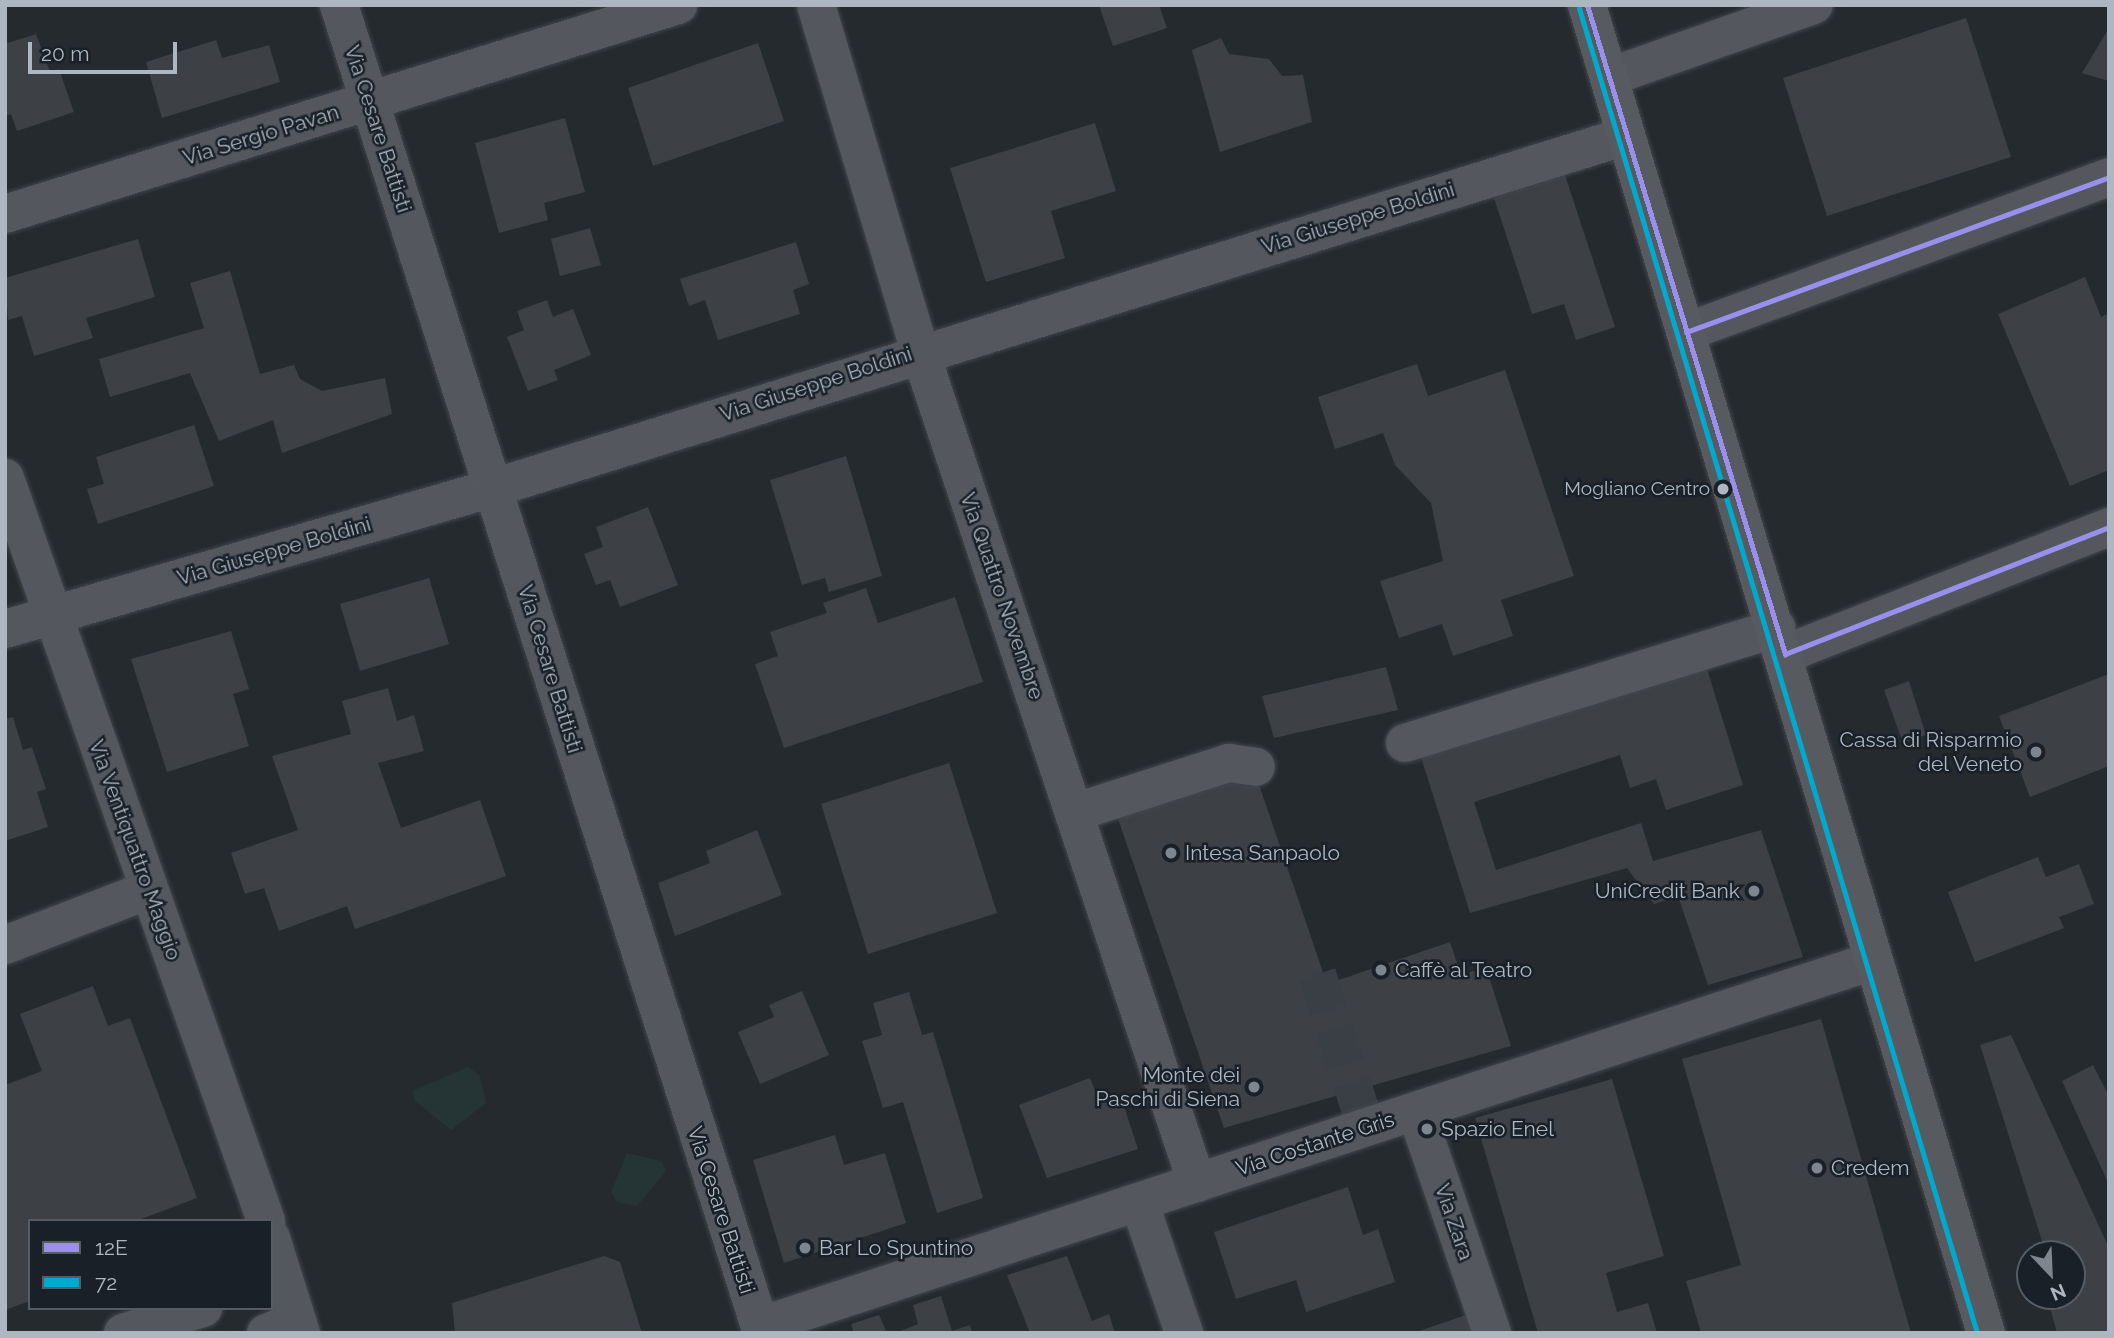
<!DOCTYPE html>
<meta charset="utf-8">
<style>
body{margin:0}
#map{position:relative;width:2114px;height:1338px;overflow:hidden;background:#252a2f;font-family:Raleway,sans-serif}
div>[style]{position:absolute}
.green>*{inset:0;background:#253535}
.building>*{inset:0;background:#3d4146}
.pedestrian-tunnel>*{height:38px;margin-top:-19px;transform-origin:0;background:repeating-linear-gradient(90deg,#393f45 0 38px,transparent 0 57px)}
.roads{filter:drop-shadow(0 0 2px #42464a) drop-shadow(0 0 2px #42464a)}
.pedestrian>*{height:38px;margin:-19px;padding:0 19px;transform-origin:19px;border-radius:19px;background:#54585e}
.minor>*{height:38px;margin:-19px;padding:0 19px;transform-origin:19px;border-radius:19px;background:#54585e}
.primary>*{height:38px;margin:-19px;padding:0 19px;transform-origin:19px;border-radius:19px;background:#575b5f}
.bus-1>*{height:5px;margin:-2.5px;padding:0 2.5px;transform-origin:2.5px;border-radius:2.5px;background:#9990ee}
.bus-2>*{height:5px;margin:-2.5px;padding:0 2.5px;transform-origin:2.5px;border-radius:2.5px;background:#00a9ce}
.dots>*{width:19px;height:19px;translate:-50% -50%;box-sizing:border-box;border:4px solid #192028;border-radius:50%}
span{translate:-50% -50%;white-space:nowrap;text-align:center;line-height:1.15;-webkit-text-stroke:5px #192028;paint-order:stroke}
.bus-label{font-size:19px;color:#adb6c1}
.right{translate:-100% -50%;text-align:right}
.street-label{font-size:21px;color:#adb6c1}
.poi-label{font-size:21px;color:#adb6c1}
.left{translate:0 -50%;text-align:left}
.frame{position:absolute;inset:0;border:7px solid #adb6c1;pointer-events:none}
.legend{position:absolute;left:28px;top:1219px;width:245px;height:91px;box-sizing:border-box;background:#192028;border:2px solid #545c65;margin:0;padding:9px 12px;list-style:none;font-size:21px;color:#adb6c1}
.legend li{display:flex;align-items:center;gap:14px;height:35px}
.legend b{width:35px;border:2px solid #545c65}
.north{position:absolute;left:2016px;top:1240px;width:70px;height:70px;box-sizing:border-box;background:#192028;border:2px solid #545c65;border-radius:50%;rotate:157deg;font-size:19px;font-weight:700;line-height:28px;text-align:center;color:#adb6c1}
.north::after{content:'';display:block;margin:auto;width:24px;height:32px;background:#7d858e;clip-path:polygon(50% 0,100% 100%,50% 72%,0 100%)}
.scale{position:absolute;left:28px;top:42px;width:149px;height:32px;box-sizing:border-box;border:4px solid #adb6c1;border-top:0;padding-left:9px;font-size:21px;line-height:24px;white-space:nowrap;color:#adb6c1;-webkit-text-stroke:5px #192028;paint-order:stroke}
</style>
<div id="map">
<div class="green">
<div style="clip-path:polygon(468px 1067px,480px 1076px,486px 1103px,451px 1130px,415px 1101px,412px 1091px)"></div>
<div style="clip-path:polygon(627px 1153px,662px 1161px,666px 1171px,637px 1206px,617px 1202px,611px 1192px)"></div>
</div>
<div class="building">
<div style="clip-path:polygon(1099px 5px,1159px 5px,1167px 28px,1113px 46px)"></div>
<div style="clip-path:polygon(1966px 18px,2011px 157px,1827px 216px,1783px 78px)"></div>
<div style="clip-path:polygon(2109px 28px,2109px 81px,2082px 73px)"></div>
<div style="clip-path:polygon(36px 34px,50px 72px,59px 69px,74px 112px,17px 131px,11px 114px,5px 116px,5px 44px)"></div>
<div style="clip-path:polygon(1221px 38px,1229px 54px,1269px 59px,1282px 76px,1303px 75px,1312px 122px,1220px 152px,1192px 50px)"></div>
<div style="clip-path:polygon(216px 40px,222px 58px,269px 45px,280px 82px,162px 118px,146px 62px)"></div>
<div style="clip-path:polygon(758px 43px,784px 121px,653px 166px,628px 88px)"></div>
<div style="clip-path:polygon(565px 118px,585px 192px,544px 203px,548px 220px,499px 233px,475px 143px)"></div>
<div style="clip-path:polygon(1095px 123px,1116px 191px,1051px 211px,1065px 258px,986px 282px,950px 168px)"></div>
<div style="clip-path:polygon(1561px 163px,1615px 327px,1576px 340px,1564px 304px,1532px 314px,1490px 186px)"></div>
<div style="clip-path:polygon(590px 228px,601px 265px,560px 276px,551px 239px)"></div>
<div style="clip-path:polygon(138px 239px,155px 297px,86px 318px,93px 338px,34px 356px,22px 316px,8px 320px,5px 278px)"></div>
<div style="clip-path:polygon(796px 242px,809px 284px,793px 290px,800px 314px,718px 340px,705px 300px,689px 306px,680px 279px)"></div>
<div style="clip-path:polygon(230px 271px,260px 374px,294px 365px,300px 379px,322px 391px,385px 378px,392px 414px,282px 453px,273px 420px,219px 441px,190px 373px,110px 397px,99px 359px,204px 328px,190px 283px)"></div>
<div style="clip-path:polygon(2085px 277px,2101px 317px,2109px 313px,2109px 470px,2070px 486px,1998px 314px)"></div>
<div style="clip-path:polygon(547px 300px,553px 317px,573px 309px,591px 355px,554px 370px,558px 380px,528px 391px,507px 337px,524px 330px,517px 311px)"></div>
<div style="clip-path:polygon(1417px 364px,1428px 396px,1505px 370px,1574px 576px,1501px 600px,1513px 636px,1453px 656px,1442px 624px,1399px 638px,1380px 581px,1443px 561px,1431px 503px,1395px 465px,1383px 433px,1335px 449px,1318px 397px)"></div>
<div style="clip-path:polygon(194px 425px,214px 486px,98px 524px,87px 489px,104px 484px,96px 457px)"></div>
<div style="clip-path:polygon(846px 456px,882px 576px,829px 592px,825px 578px,802px 585px,770px 480px)"></div>
<div style="clip-path:polygon(648px 507px,678px 585px,620px 607px,610px 580px,596px 585px,584px 554px,603px 547px,596px 527px)"></div>
<div style="clip-path:polygon(429px 578px,449px 644px,360px 671px,340px 604px)"></div>
<div style="clip-path:polygon(866px 588px,878px 623px,955px 597px,983px 682px,784px 748px,755px 664px,778px 656px,770px 632px,827px 613px,823px 603px)"></div>
<div style="clip-path:polygon(231px 631px,249px 689px,233px 694px,249px 746px,167px 772px,131px 659px)"></div>
<div style="clip-path:polygon(1706px 666px,1743px 785px,1666px 810px,1656px 779px,1630px 788px,1620px 755px,1474px 802px,1496px 870px,1641px 823px,1653px 861px,1761px 830px,1803px 957px,1708px 985px,1678px 896px,1654px 904px,1627px 868px,1470px 913px,1421px 757px)"></div>
<div style="clip-path:polygon(1386px 667px,1398px 710px,1274px 738px,1262px 696px)"></div>
<div style="clip-path:polygon(2109px 674px,2109px 766px,2030px 797px,1999px 716px)"></div>
<div style="clip-path:polygon(1909px 681px,1926px 735px,1903px 743px,1884px 690px)"></div>
<div style="clip-path:polygon(388px 688px,397px 721px,414px 715px,424px 751px,378px 763px,401px 828px,480px 800px,506px 876px,355px 929px,347px 906px,279px 931px,264px 888px,245px 894px,231px 853px,298px 830px,272px 756px,351px 734px,342px 701px)"></div>
<div style="clip-path:polygon(13px 717px,23px 750px,32px 747px,46px 789px,37px 792px,48px 827px,5px 841px,5px 719px)"></div>
<div style="clip-path:polygon(949px 763px,997px 913px,868px 954px,821px 804px)"></div>
<div style="clip-path:polygon(1253px 767px,1327px 984px,1450px 942px,1461px 975px,1486px 967px,1511px 1046px,1224px 1128px,1116px 813px)"></div>
<div style="clip-path:polygon(757px 830px,782px 895px,675px 936px,658px 883px,710px 863px,706px 851px)"></div>
<div style="clip-path:polygon(2038px 857px,2046px 877px,2079px 864px,2094px 904px,2059px 917px,2064px 928px,1975px 962px,1948px 892px)"></div>
<div style="clip-path:polygon(93px 986px,108px 1026px,130px 1018px,197px 1198px,136px 1221px,30px 1221px,30px 1301px,5px 1310px,5px 1085px,42px 1071px,20px 1014px)"></div>
<div style="clip-path:polygon(802px 991px,829px 1055px,760px 1084px,738px 1032px,774px 1017px,769px 1005px)"></div>
<div style="clip-path:polygon(909px 992px,922px 1035px,933px 1032px,983px 1198px,937px 1213px,903px 1102px,883px 1108px,862px 1041px,882px 1035px,873px 1003px)"></div>
<div style="clip-path:polygon(1821px 1019px,1911px 1333px,1701px 1333px,1686px 1281px,1741px 1265px,1682px 1059px)"></div>
<div style="clip-path:polygon(2011px 1035px,2109px 1248px,2109px 1333px,2057px 1333px,2047px 1296px,2072px 1296px,2072px 1254px,2035px 1254px,2033px 1247px,2043px 1244px,1980px 1045px)"></div>
<div style="clip-path:polygon(2093px 1065px,2109px 1096px,2109px 1185px,2062px 1081px)"></div>
<div style="clip-path:polygon(1090px 1078px,1100px 1103px,1121px 1097px,1138px 1149px,1047px 1178px,1019px 1105px)"></div>
<div style="clip-path:polygon(1612px 1079px,1664px 1256px,1606px 1273px,1617px 1312px,1648px 1303px,1657px 1333px,1538px 1333px,1475px 1118px)"></div>
<div style="clip-path:polygon(835px 1135px,844px 1165px,885px 1153px,906px 1223px,784px 1263px,753px 1160px)"></div>
<div style="clip-path:polygon(1348px 1187px,1363px 1235px,1378px 1229px,1395px 1282px,1306px 1312px,1296px 1280px,1236px 1299px,1214px 1232px)"></div>
<div style="clip-path:polygon(604px 1256px,620px 1262px,642px 1333px,455px 1333px,452px 1303px)"></div>
<div style="clip-path:polygon(1067px 1256px,1092px 1321px,1109px 1314px,1115px 1333px,1030px 1333px,1007px 1275px)"></div>
<div style="clip-path:polygon(941px 1296px,952px 1331px,970px 1325px,972px 1333px,895px 1333px,918px 1324px,913px 1305px)"></div>
<div style="clip-path:polygon(1469px 1314px,1475px 1333px,1416px 1333px,1416px 1332px)"></div>
<div style="clip-path:polygon(879px 1315px,887px 1333px,854px 1333px,851px 1324px)"></div>
</div>
<div class="pedestrian-tunnel">
<div style="left:1317px;top:974px;width:162px;rotate:72.3deg"></div>
</div>
<div class="roads">
<div class="pedestrian">
<div style="left:1405px;top:743px;width:389px;rotate:-17.2deg"></div>
<div style="left:1076px;top:812px;width:161px;rotate:-17.8deg"></div>
<div style="left:1229px;top:763px;width:27px;rotate:8deg"></div>
<div style="left:1139px;top:1202px;width:139px;rotate:71deg"></div>
<div style="left:266px;top:1333px;width:16px;rotate:-22deg"></div>
</div>
<div class="minor">
<div style="left:339px;top:5px;width:1394px;rotate:72.33deg"></div>
<div style="left:816px;top:5px;width:361px;rotate:73.3deg"></div>
<div style="left:920px;top:351px;width:877px;rotate:71.59deg"></div>
<div style="left:1609px;top:77px;width:217px;rotate:-19.4deg"></div>
<div style="left:5px;top:214px;width:705px;rotate:-17.25deg"></div>
<div style="left:1686px;top:332px;width:451px;rotate:-20.1deg"></div>
<div style="left:5px;top:478px;width:788px;rotate:70.64deg"></div>
<div style="left:5px;top:629px;width:508px;rotate:-16.12deg"></div>
<div style="left:493px;top:488px;width:1186px;rotate:-17.26deg"></div>
<div style="left:1785px;top:654px;width:348px;rotate:-21.4deg"></div>
<div style="left:5px;top:945px;width:153px;rotate:-21deg"></div>
<div style="left:1416px;top:1111px;width:235px;rotate:71.1deg"></div>
<div style="left:271px;top:1238px;width:100px;rotate:72.5deg"></div>
<div style="left:760px;top:1326px;width:1168px;rotate:-18.16deg"></div>
<div style="left:123px;top:1333px;width:84px;rotate:-17.4deg"></div>
</div>
<div class="primary">
<div style="left:1587px;top:5px;width:1387px;rotate:73.28deg"></div>
</div>
</div>
<div class="bus-1">
<div style="left:1587px;top:5px;width:679px;rotate:73.03deg"></div>
<div style="left:1785px;top:654px;width:348px;rotate:-21.4deg"></div>
<div style="left:1686px;top:332px;width:451px;rotate:-20.1deg"></div>
</div>
<div class="bus-2">
<div style="left:1579px;top:8px;width:1383px;rotate:73.28deg"></div>
</div>
<div class="dots">
<div style="left:1723px;top:489px;background:#adb6c1"></div>
<div style="left:2036px;top:752px;background:#7d858e"></div>
<div style="left:1171px;top:853px;background:#7d858e"></div>
<div style="left:1754px;top:891px;background:#7d858e"></div>
<div style="left:1381px;top:970px;background:#7d858e"></div>
<div style="left:1254px;top:1087px;background:#7d858e"></div>
<div style="left:1427px;top:1129px;background:#7d858e"></div>
<div style="left:1817px;top:1168px;background:#7d858e"></div>
<div style="left:805px;top:1248px;background:#7d858e"></div>
</div>
<div class="bus-label">
<span class="right" style="left:1710px;top:489px">Mogliano Centro</span>
</div>
<div class="street-label">
<span style="left:378px;top:129px;rotate:72deg">Via Cesare Battisti</span>
<span style="left:261px;top:135px;rotate:-17deg">Via Sergio Pavan</span>
<span style="left:1358px;top:218px;rotate:-17deg">Via Giuseppe Boldini</span>
<span style="left:816px;top:384px;rotate:-18deg">Via Giuseppe Boldini</span>
<span style="left:274px;top:551px;rotate:-16deg">Via Giuseppe Boldini</span>
<span style="left:1002px;top:596px;rotate:71deg">Via Quattro Novembre</span>
<span style="left:550px;top:669px;rotate:73deg">Via Cesare Battisti</span>
<span style="left:135px;top:850px;rotate:70deg">Via Ventiquattro Maggio</span>
<span style="left:1315px;top:1144px;rotate:-18deg">Via Costante Gris</span>
<span style="left:721px;top:1210px;rotate:72deg">Via Cesare Battisti</span>
<span style="left:1454px;top:1222px;rotate:71deg">Via Zara</span>
</div>
<div class="poi-label">
<span class="right" style="left:2022px;top:752px">Cassa di Risparmio<br>del Veneto</span>
<span class="left" style="left:1185px;top:853px">Intesa Sanpaolo</span>
<span class="right" style="left:1740px;top:891px">UniCredit Bank</span>
<span class="left" style="left:1395px;top:970px">Caffè al Teatro</span>
<span class="right" style="left:1240px;top:1087px">Monte dei<br>Paschi di Siena</span>
<span class="left" style="left:1441px;top:1129px">Spazio Enel</span>
<span class="left" style="left:1831px;top:1168px">Credem</span>
<span class="left" style="left:819px;top:1248px">Bar Lo Spuntino</span>
</div>
<div class="frame"></div>
<ul class="legend">
<li><b style="height:9px;background:#9990ee"></b>12E</li>
<li><b style="height:9px;background:#00a9ce"></b>72</li>
</ul>
<div class="north">N</div>
<div class="scale">20 m</div>
</div>
